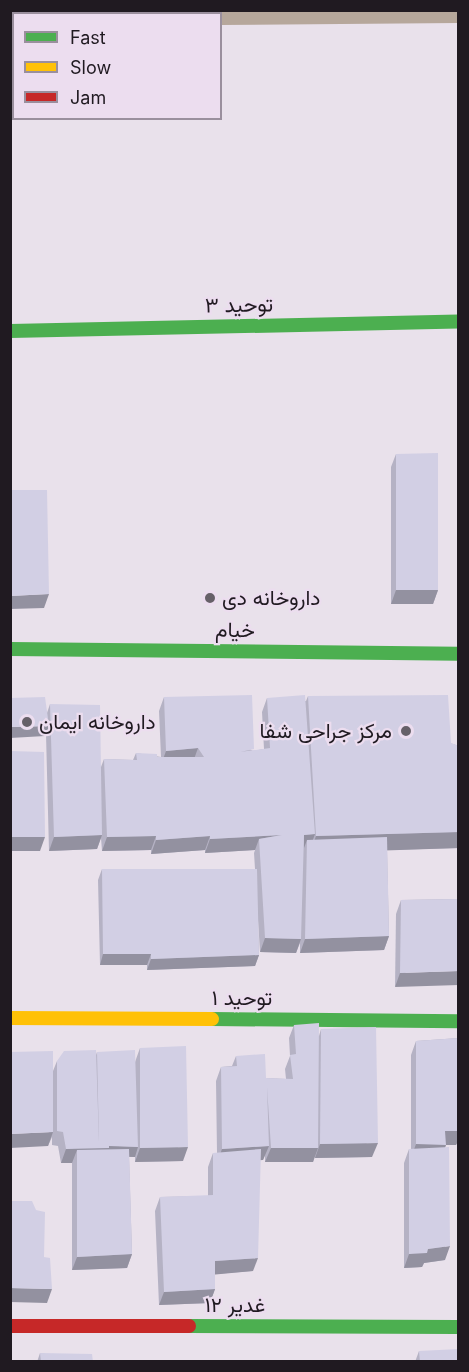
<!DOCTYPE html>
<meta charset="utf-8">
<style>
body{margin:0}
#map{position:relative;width:469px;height:1372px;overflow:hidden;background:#e9e1eb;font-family:Inter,Vazirmatn,sans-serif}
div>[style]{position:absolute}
.street>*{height:22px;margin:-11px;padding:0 11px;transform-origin:11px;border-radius:11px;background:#b6a79b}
.fast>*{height:14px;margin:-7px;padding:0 7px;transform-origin:7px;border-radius:7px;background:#4caf50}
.slow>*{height:14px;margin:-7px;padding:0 7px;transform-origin:7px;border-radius:7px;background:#ffc107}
.jam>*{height:14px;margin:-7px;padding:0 7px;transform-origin:7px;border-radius:7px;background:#c62828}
.wall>*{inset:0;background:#b5b2c4}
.shaded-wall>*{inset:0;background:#9391a0}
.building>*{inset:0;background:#d2cfe4}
.dots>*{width:16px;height:16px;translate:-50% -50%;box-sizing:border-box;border:3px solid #ecddef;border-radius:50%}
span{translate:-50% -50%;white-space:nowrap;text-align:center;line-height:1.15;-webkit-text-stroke:4.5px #ecddef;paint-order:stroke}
.street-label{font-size:21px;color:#201a21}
.poi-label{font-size:21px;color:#201a21}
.left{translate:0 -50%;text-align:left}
.right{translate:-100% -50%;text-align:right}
.frame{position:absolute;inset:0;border:12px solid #201a21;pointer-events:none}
.legend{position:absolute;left:12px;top:12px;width:210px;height:108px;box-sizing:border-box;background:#ecddef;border:2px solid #9a8f9d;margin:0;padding:8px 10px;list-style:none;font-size:18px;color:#201a21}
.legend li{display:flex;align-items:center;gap:12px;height:30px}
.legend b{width:30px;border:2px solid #9a8f9d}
</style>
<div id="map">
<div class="street">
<div style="left:220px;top:14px;width:238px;rotate:-0.5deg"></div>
<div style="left:10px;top:15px;width:4px"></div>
</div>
<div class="fast">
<div style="left:10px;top:331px;width:448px;rotate:-1.2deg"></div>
<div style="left:10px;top:649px;width:448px;rotate:0.6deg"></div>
<div style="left:212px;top:1019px;width:246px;rotate:0.5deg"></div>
<div style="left:189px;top:1326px;width:269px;rotate:0.2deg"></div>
</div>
<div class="slow">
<div style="left:10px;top:1018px;width:202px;rotate:0.3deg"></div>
</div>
<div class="jam">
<div style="left:10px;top:1326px;width:179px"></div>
</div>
<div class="wall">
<div style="clip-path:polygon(396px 454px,438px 590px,433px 604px,391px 604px,391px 467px)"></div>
<div style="clip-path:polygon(308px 696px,459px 746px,459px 848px,387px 850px,389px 936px,384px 950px,300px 953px,300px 943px,296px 953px,260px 952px,257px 904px,259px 955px,255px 966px,147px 970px,147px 965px,100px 965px,98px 880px,102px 869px,255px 869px,254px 853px,255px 850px,205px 853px,205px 850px,151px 854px,151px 850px,102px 851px,101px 838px,97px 849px,49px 851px,46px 734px,45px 736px,47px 713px,50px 704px,101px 767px,104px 759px,133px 760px,136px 753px,161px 757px,159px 711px,164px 697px,253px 751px,264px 749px,262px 712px,267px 698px,306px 701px)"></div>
<div style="clip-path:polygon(459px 899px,395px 987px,396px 914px,401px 900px)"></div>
<div style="clip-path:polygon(294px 1025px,319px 1036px,321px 1029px,372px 1157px,315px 1158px,315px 1155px,313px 1162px,265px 1162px,265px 1155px,263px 1160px,260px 1160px,253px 1271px,215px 1274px,215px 1289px,210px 1303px,159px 1305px,155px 1211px,160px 1197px,208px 1196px,208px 1167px,213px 1153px,217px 1153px,216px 1081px,221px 1067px,232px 1066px,236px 1056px,266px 1078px,286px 1079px,285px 1069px,290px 1056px,289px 1038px)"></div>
<div style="clip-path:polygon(459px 1038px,459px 1139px,456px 1145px,446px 1145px,445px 1147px,445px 1260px,424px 1263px,422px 1267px,404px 1268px,404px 1163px,409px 1149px,411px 1149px,411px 1055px,416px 1041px)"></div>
<div style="clip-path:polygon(140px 1048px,183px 1161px,135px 1162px,135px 1157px,129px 1157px,132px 1254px,127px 1268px,72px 1270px,72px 1163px,61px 1163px,58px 1146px,52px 1145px,52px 1137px,48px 1146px,53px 1071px,57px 1061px,96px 1055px,97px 1052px,135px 1062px)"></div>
<div style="clip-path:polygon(419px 1351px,459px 1362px,415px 1362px)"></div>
<div style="clip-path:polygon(40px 1353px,93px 1362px,37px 1362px)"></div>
</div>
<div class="shaded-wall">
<div style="clip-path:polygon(396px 590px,438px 590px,433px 604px,391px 604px)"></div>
<div style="clip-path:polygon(49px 594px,44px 608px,10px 609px,10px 596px)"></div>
<div style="clip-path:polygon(49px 726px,45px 736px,10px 738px,10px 727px)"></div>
<div style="clip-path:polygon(198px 748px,193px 762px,161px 765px,166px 751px)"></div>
<div style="clip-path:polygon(459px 832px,459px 848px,310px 853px,316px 836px)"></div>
<div style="clip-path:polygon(315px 834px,310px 848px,307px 840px,304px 848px,304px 835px)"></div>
<div style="clip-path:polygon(102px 835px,97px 849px,49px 851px,54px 837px)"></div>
<div style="clip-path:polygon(282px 835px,259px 839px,255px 850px,205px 853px,210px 839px)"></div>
<div style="clip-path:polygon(156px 836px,151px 850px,102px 851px,107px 837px)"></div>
<div style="clip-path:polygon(210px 836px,205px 850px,151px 854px,156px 840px)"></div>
<div style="clip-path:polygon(10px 837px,45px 837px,40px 851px,10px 851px)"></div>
<div style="clip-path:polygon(389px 936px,384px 950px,300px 953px,305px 939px)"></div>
<div style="clip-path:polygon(265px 938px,301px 939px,296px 953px,260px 952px)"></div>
<div style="clip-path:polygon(103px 954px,151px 954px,147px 965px,100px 965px)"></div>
<div style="clip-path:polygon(259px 955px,255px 966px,147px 970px,151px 959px)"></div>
<div style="clip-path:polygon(459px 971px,459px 985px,395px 987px,400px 973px)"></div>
<div style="clip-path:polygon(445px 1131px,459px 1131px,459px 1139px,456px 1145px,446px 1145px,441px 1159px,411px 1158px,416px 1144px)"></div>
<div style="clip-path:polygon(53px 1132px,48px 1146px,10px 1148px,10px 1134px)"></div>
<div style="clip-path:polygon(378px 1143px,372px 1157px,315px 1158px,320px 1144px)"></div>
<div style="clip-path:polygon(98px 1145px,138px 1147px,135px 1157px,106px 1156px,77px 1150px,72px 1163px,61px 1163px,66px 1149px)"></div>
<div style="clip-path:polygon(269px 1146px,263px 1160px,217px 1163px,222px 1149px)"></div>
<div style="clip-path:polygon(188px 1147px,183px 1161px,135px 1162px,140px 1148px)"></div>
<div style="clip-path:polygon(271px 1148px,318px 1148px,313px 1162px,265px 1162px)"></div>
<div style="clip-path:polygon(450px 1246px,445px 1260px,424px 1263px,422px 1267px,404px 1268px,409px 1254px,428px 1249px)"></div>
<div style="clip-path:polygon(132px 1254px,127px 1268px,72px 1270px,77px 1257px)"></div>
<div style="clip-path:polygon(258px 1258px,253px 1271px,210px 1275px,215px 1261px)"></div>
<div style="clip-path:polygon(10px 1288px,52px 1289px,47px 1303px,10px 1302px)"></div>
<div style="clip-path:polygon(215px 1289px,210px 1303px,159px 1305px,164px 1292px)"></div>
</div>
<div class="building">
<div style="clip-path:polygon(438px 453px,438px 590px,396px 590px,396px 454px)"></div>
<div style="clip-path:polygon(10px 490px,47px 490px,49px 594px,10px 596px)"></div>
<div style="clip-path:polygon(252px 695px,254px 749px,240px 752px,270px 748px,267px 698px,305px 695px,315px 834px,304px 835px,301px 939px,265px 938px,259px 839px,282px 835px,210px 839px,210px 836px,156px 840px,156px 836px,107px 837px,104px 759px,137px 760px,136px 753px,157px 754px,157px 757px,204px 757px,198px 748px,166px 751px,164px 697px)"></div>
<div style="clip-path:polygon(448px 695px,451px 743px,459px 746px,459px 832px,316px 836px,308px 696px)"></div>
<div style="clip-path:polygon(45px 697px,49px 726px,10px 727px,10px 698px)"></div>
<div style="clip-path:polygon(50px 704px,100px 705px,102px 835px,54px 837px)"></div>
<div style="clip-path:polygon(10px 751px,44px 752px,45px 837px,10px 837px)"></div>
<div style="clip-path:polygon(387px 837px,389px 936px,305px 939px,307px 840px)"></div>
<div style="clip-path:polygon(102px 869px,257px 869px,259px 955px,151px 959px,151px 954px,103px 954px)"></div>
<div style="clip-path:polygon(459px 899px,459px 971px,400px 973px,401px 900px)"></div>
<div style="clip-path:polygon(319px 1023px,318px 1148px,271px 1148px,267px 1087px,269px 1146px,222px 1149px,221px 1067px,237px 1066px,236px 1056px,265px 1054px,266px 1078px,293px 1079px,290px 1055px,296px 1054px,294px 1025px)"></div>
<div style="clip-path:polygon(376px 1027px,378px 1143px,320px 1144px,321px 1029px)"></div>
<div style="clip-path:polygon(459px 1038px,459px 1131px,445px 1131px,446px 1145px,416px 1144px,416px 1041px)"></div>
<div style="clip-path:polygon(186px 1046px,188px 1147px,140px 1148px,140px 1048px)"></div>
<div style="clip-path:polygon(96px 1050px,99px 1142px,109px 1142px,109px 1148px,66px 1149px,63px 1132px,57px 1131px,57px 1061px,64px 1051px)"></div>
<div style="clip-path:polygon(135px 1050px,138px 1147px,109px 1146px,109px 1142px,99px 1142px,97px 1052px)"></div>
<div style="clip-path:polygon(53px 1051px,53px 1132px,10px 1134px,10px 1052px)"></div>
<div style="clip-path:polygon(449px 1147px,450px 1246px,428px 1249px,427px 1253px,409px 1254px,409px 1149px)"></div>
<div style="clip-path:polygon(129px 1149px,132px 1254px,77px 1257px,77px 1150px)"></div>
<div style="clip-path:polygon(261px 1149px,258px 1258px,215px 1261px,215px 1289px,164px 1292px,160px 1197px,213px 1195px,213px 1153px)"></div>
<div style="clip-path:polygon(10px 1201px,32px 1201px,36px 1210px,45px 1212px,44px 1257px,50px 1258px,52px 1289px,10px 1288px)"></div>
<div style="clip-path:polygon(459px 1349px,459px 1362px,420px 1362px,419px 1351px)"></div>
<div style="clip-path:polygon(40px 1353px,92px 1354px,93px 1362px,41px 1362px)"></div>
</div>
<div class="dots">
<div style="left:210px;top:598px;background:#666068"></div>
<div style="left:27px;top:722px;background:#666068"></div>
<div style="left:406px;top:731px;background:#666068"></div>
</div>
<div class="street-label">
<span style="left:239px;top:305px;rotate:-1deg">توحید ۳</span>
<span style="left:235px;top:630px;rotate:1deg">خیام</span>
<span style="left:242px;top:998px">توحید ۱</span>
<span style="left:235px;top:1305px">غدیر ۱۲</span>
</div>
<div class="poi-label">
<span class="left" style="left:222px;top:598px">داروخانه دی</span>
<span class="left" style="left:39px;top:722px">داروخانه ایمان</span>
<span class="right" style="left:392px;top:731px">مرکز جراحی شفا</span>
</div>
<div class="frame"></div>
<ul class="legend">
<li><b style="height:8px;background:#4caf50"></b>Fast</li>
<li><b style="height:8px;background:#ffc107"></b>Slow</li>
<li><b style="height:8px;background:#c62828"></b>Jam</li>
</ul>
</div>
